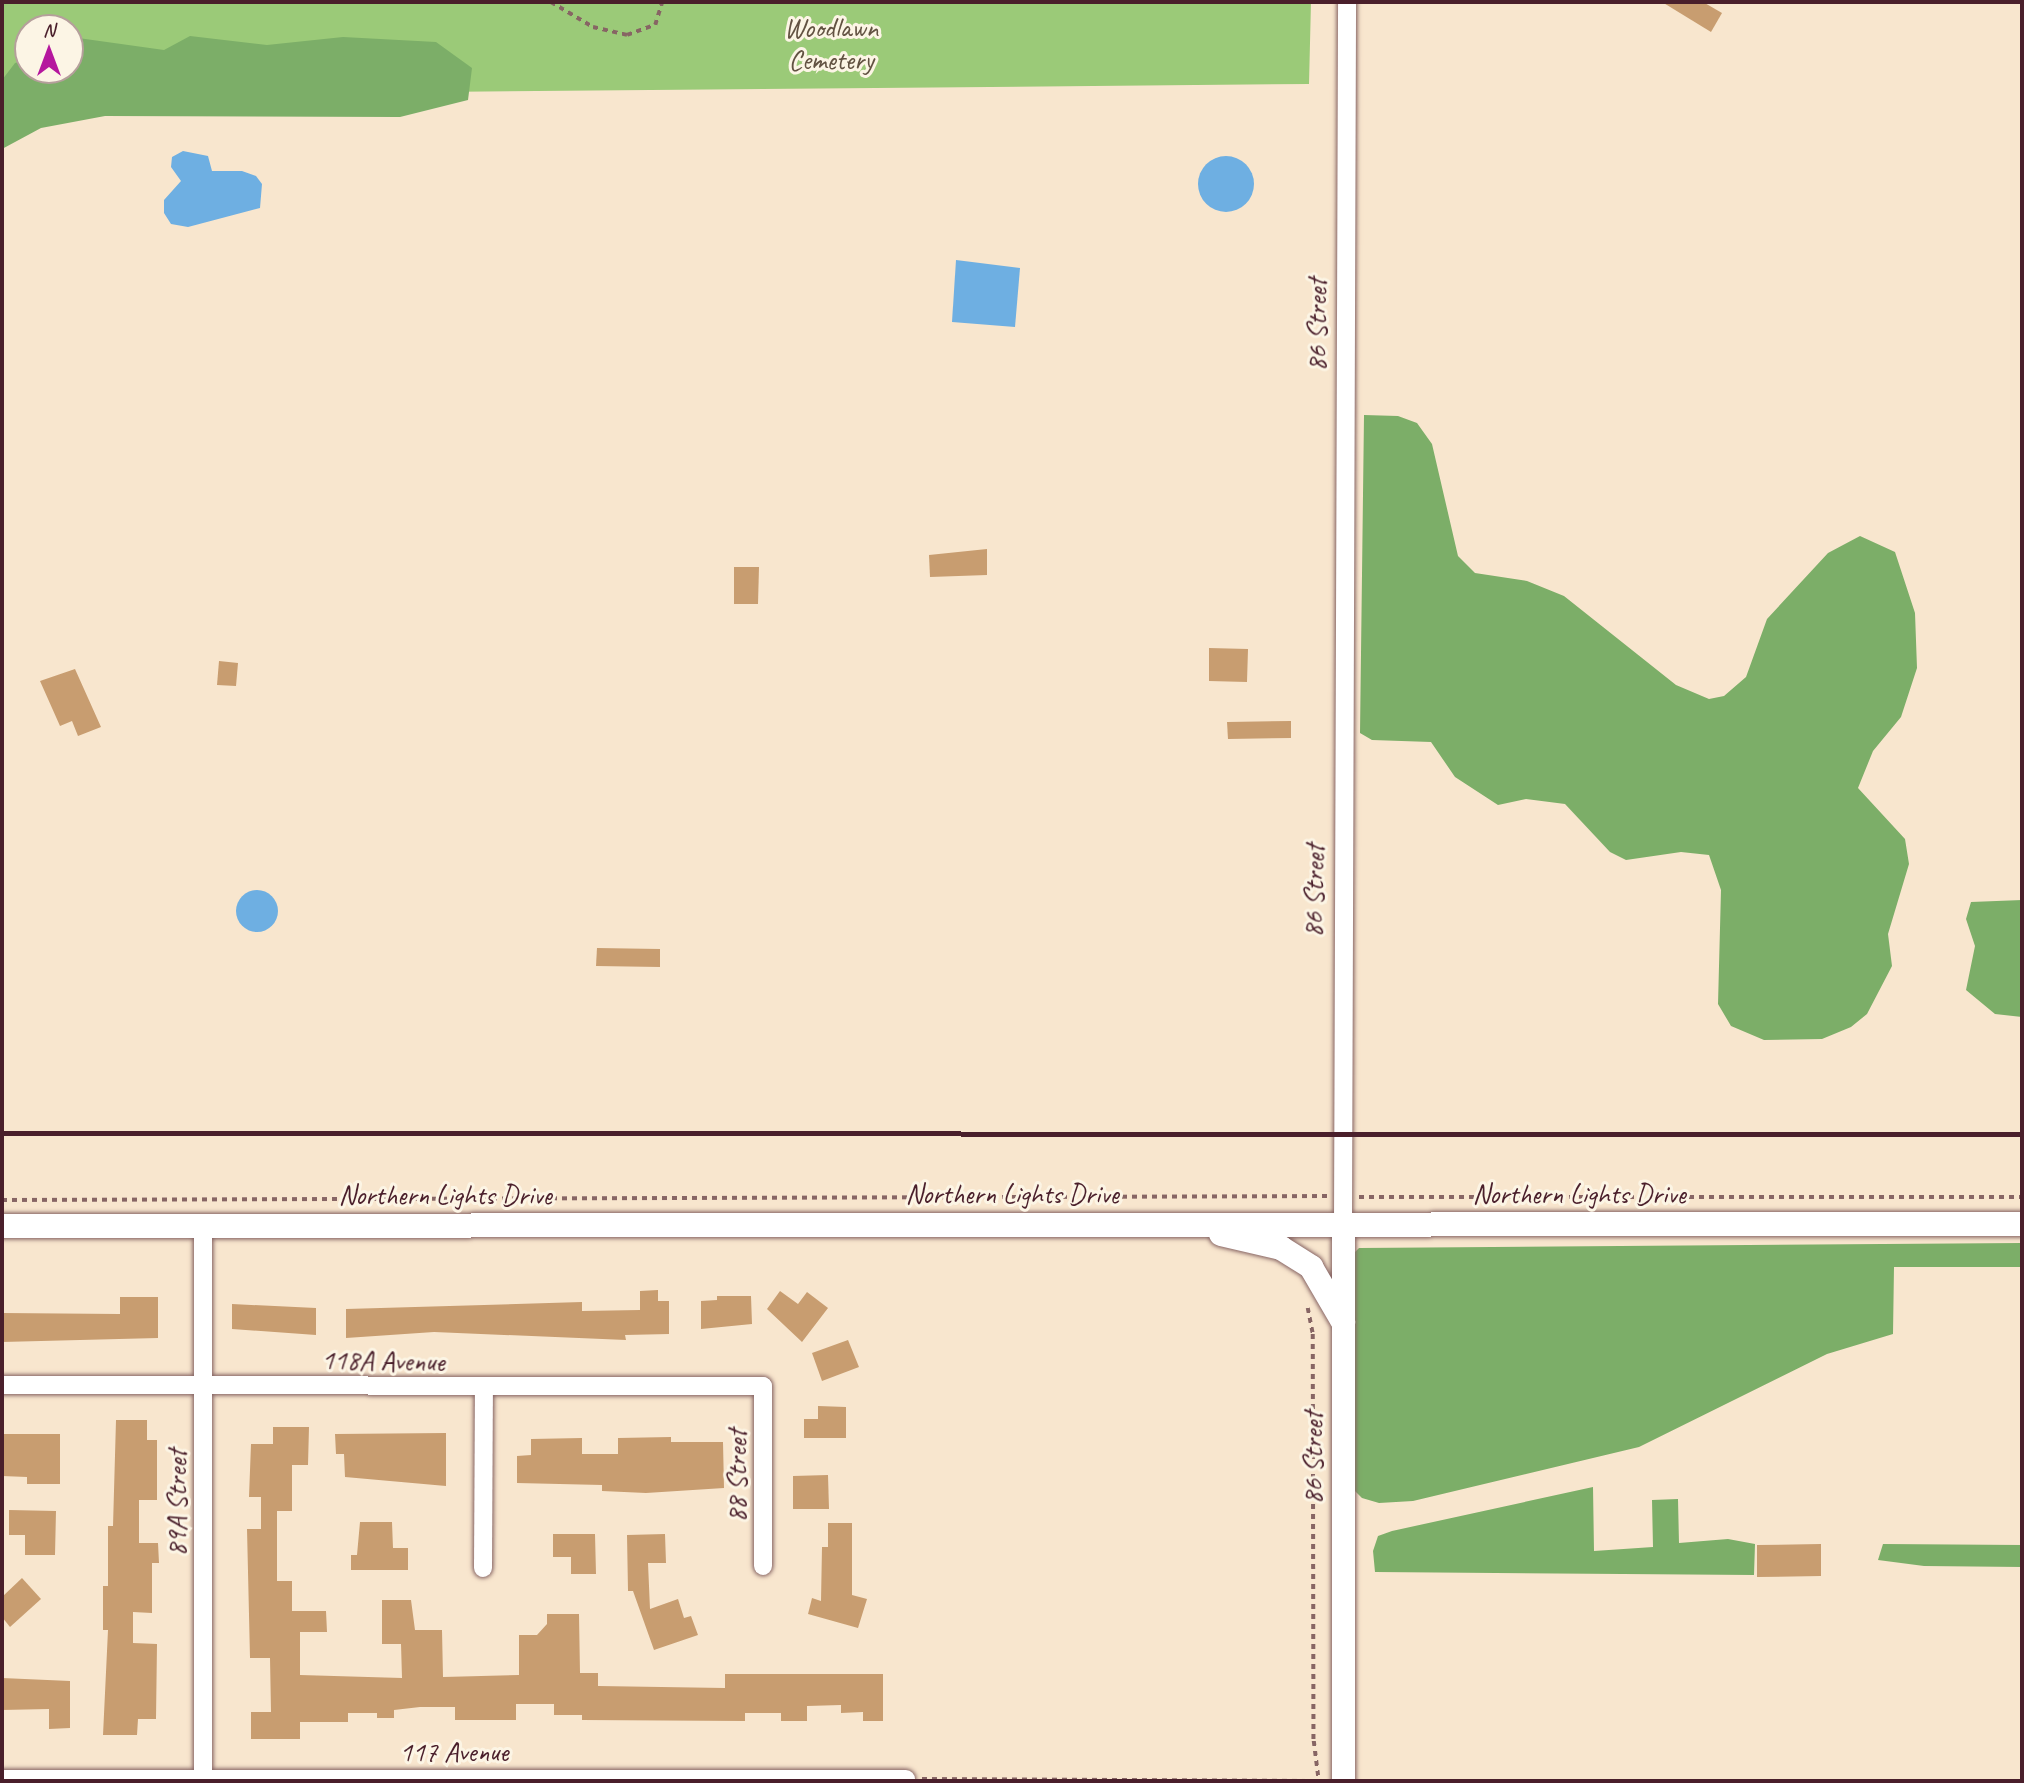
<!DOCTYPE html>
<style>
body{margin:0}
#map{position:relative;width:2024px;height:1783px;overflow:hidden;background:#f8e6ce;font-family:Caveat,sans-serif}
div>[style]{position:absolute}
.green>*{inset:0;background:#9bca78}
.forest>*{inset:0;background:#7cae68}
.water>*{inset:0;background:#6eafe2}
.round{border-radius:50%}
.building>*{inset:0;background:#c89d70}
.path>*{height:3.5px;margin-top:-1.75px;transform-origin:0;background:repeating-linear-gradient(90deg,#876564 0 5px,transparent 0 10px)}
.roads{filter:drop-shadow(0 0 2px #876564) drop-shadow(0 0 2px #876564)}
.minor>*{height:18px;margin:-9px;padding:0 9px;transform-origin:9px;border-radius:9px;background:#fff}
.tertiary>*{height:23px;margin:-11.5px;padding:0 11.5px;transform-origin:11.5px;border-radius:11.5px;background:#fff}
.secondary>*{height:24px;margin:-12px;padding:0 12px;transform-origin:12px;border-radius:12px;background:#fff}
.rail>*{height:5px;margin:-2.5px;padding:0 2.5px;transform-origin:2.5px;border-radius:2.5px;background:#4a1f2b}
span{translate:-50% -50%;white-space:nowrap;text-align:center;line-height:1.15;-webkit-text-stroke:6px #fcf5e5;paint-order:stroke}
.park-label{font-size:28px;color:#625242}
.street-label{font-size:28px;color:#4a1f2b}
.frame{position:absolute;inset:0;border:4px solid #4a1f2b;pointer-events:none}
.north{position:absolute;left:14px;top:14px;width:70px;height:70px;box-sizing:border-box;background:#fcf5e5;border:2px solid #b59f9b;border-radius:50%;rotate:0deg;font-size:19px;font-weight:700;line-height:28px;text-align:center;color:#4a1f2b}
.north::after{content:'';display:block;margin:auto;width:24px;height:32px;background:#b5179e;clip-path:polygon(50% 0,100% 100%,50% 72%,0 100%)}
</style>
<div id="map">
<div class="green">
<div style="clip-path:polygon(evenodd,2px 2px,1311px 2px,1309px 84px,2px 96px,2px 2px,28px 28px,70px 28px,70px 70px,28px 70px,28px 28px)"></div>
</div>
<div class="forest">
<div style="clip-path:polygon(190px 36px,267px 45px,343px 37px,436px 42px,472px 68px,468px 100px,400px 117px,105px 116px,41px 128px,2px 149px,2px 80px,15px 63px,28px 59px,28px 70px,70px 70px,71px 37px,164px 50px)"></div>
<div style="clip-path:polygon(1364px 415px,1398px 416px,1417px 423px,1432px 444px,1458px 556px,1475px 573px,1527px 581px,1564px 596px,1676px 685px,1709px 699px,1724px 696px,1746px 677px,1767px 619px,1828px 553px,1860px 536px,1895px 552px,1915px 613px,1917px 668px,1901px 717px,1873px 751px,1858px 788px,1905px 839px,1909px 864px,1888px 934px,1892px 966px,1867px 1014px,1851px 1027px,1822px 1039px,1764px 1040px,1731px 1026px,1718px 1004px,1721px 890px,1709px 855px,1681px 852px,1626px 860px,1610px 852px,1565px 804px,1526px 799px,1498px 805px,1455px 777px,1431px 742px,1372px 740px,1360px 733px)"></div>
<div style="clip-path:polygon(2022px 900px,2022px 1017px,1995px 1014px,1966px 990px,1975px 946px,1966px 919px,1971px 902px)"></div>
<div style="clip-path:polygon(2022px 1243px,2022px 1267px,1894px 1267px,1893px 1334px,1827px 1354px,1639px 1447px,1413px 1501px,1379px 1503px,1362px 1498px,1350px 1486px,1352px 1255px,1359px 1248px)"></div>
<div style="clip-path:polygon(1593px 1487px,1594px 1551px,1653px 1547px,1652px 1500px,1678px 1499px,1679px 1543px,1728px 1539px,1755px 1544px,1754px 1575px,1375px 1572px,1373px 1551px,1378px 1536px,1392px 1531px)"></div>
<div style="clip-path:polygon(1883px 1544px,2022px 1545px,2022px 1567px,1924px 1566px,1878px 1560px)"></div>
</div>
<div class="water">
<div style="clip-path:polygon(183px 151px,208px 156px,212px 171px,242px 171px,256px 176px,262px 184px,260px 208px,188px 227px,171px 224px,164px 213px,164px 200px,181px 181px,171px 167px,172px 157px)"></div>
<div class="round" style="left:1198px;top:156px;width:56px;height:56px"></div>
<div style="clip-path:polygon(956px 260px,1020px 268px,1015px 327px,952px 322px)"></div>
<div class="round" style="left:236px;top:890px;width:42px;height:42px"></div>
</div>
<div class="building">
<div style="clip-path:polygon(1662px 2px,1703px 2px,1722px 13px,1711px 32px)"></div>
<div style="clip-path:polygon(987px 549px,987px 575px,930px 577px,929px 555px)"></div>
<div style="clip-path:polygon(734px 567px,759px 567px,758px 604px,734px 604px)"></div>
<div style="clip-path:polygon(1209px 648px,1248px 649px,1247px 682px,1209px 681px)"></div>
<div style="clip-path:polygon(219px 661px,238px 663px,236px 686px,217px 685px)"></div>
<div style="clip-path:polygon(75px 669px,101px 727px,78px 736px,72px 721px,60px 726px,40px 681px)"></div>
<div style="clip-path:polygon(1291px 721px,1291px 738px,1228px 739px,1227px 722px)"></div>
<div style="clip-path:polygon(597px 948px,660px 949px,660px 967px,596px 966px)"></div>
<div style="clip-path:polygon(658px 1290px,658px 1301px,669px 1301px,669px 1334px,625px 1335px,626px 1340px,434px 1332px,346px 1338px,346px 1309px,582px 1302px,582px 1311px,640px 1310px,640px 1291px)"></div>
<div style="clip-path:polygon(780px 1291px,798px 1304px,807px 1292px,828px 1308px,802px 1342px,767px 1309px)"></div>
<div style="clip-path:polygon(717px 1296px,751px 1296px,752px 1324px,701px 1329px,701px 1301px,717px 1300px)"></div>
<div style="clip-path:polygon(120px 1297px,158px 1297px,158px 1338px,2px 1342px,2px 1313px,120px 1314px)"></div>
<div style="clip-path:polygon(232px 1304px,316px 1308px,316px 1335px,232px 1329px)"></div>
<div style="clip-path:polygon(848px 1340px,859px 1367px,822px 1381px,812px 1353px)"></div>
<div style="clip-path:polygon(818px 1406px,846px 1407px,846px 1438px,804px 1438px,804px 1419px,818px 1419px)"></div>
<div style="clip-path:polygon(116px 1420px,147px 1420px,147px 1440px,157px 1440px,157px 1500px,139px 1500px,139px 1543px,158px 1543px,159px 1563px,152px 1563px,152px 1613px,133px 1612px,133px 1643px,157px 1644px,156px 1719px,138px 1719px,137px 1735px,103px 1735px,108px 1630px,103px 1630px,103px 1586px,108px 1586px,108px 1526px,113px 1526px)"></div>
<div style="clip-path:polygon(273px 1427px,309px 1427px,308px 1465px,292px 1465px,292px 1511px,277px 1511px,277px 1581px,292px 1581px,292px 1611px,326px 1611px,327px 1632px,300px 1632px,300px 1675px,402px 1678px,401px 1644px,382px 1644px,382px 1600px,411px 1600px,415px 1630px,442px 1630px,443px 1677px,519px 1675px,519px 1635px,537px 1635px,547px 1624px,547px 1614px,579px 1614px,580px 1673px,598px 1673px,598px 1686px,725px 1688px,725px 1674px,883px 1674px,883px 1721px,863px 1721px,863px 1712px,841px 1713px,841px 1705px,807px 1706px,807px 1721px,781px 1721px,781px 1713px,745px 1713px,745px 1721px,582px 1720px,582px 1715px,554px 1715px,554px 1704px,516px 1704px,516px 1720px,455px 1720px,455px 1707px,420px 1707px,394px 1710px,394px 1718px,377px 1718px,377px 1713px,348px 1713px,348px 1722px,300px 1722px,300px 1739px,251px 1739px,251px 1712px,271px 1712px,270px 1658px,250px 1658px,247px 1529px,261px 1529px,261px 1497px,249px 1497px,251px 1444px,273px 1444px)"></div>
<div style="clip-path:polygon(446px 1433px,446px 1486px,345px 1477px,344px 1454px,336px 1454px,335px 1434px)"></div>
<div style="clip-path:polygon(2px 1434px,60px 1434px,60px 1484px,27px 1484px,27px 1477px,2px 1476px)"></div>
<div style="clip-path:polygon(671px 1437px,671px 1442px,723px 1442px,724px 1488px,646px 1493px,602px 1491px,602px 1485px,517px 1483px,517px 1456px,531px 1455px,531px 1439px,582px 1438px,582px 1454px,618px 1454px,618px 1438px)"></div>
<div style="clip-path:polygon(828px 1475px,829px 1509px,793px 1509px,793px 1476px)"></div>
<div style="clip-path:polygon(9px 1510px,56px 1511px,55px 1555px,25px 1555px,25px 1535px,9px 1535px)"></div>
<div style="clip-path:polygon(360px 1522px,392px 1522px,393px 1548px,408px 1548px,408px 1570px,351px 1570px,351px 1555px,357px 1555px)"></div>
<div style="clip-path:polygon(828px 1523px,852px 1523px,852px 1595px,867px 1599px,858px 1628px,808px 1614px,812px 1598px,821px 1601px,822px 1547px,828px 1547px)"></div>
<div style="clip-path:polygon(553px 1534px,595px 1534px,596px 1574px,571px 1574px,571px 1557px,553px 1557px)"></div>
<div style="clip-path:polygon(665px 1534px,666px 1563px,648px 1563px,650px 1609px,678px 1599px,684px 1618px,691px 1616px,698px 1635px,654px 1650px,633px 1591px,628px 1591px,627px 1535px)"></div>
<div style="clip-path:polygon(1821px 1544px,1821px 1576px,1757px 1577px,1757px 1545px)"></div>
<div style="clip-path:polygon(22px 1578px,41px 1599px,10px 1627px,2px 1617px,2px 1597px)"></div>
<div style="clip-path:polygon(2px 1678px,70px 1681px,70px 1728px,49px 1729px,49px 1709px,2px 1710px)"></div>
</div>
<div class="path">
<div style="left:551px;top:2px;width:49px;rotate:30.8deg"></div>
<div style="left:593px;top:27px;width:35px;rotate:13deg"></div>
<div style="left:627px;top:35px;width:30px;rotate:-20deg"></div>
<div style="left:655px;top:25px;width:24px;rotate:-73deg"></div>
<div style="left:1359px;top:1197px;width:663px"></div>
<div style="left:2px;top:1200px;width:1325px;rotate:-0.17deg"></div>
<div style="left:1308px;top:1308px;width:26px;rotate:79deg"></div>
<div style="left:1313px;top:1334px;width:407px;rotate:89.9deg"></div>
<div style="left:1314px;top:1741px;width:40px;rotate:82.9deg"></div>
<div style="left:922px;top:1779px;width:387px;rotate:0.3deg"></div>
</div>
<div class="roads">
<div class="minor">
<div style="left:1343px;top:1224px;width:1222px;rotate:-89.81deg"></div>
<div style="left:203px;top:1226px;width:555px;rotate:90deg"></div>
<div style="left:2px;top:1385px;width:761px;rotate:0.08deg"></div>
<div style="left:763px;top:1386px;width:180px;rotate:90deg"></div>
<div style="left:483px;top:1568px;width:179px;rotate:-89.7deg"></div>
<div style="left:2px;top:1779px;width:904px"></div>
</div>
<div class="tertiary">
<div style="left:1343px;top:1224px;width:557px;rotate:90deg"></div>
</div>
<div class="secondary">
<div style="left:2px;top:1226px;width:2020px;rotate:-0.06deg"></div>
<div style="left:1221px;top:1234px;width:62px;rotate:13.1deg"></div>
<div style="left:1281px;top:1248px;width:36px;rotate:32deg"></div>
<div style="left:1311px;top:1267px;width:64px;rotate:59.8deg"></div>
</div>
</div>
<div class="rail">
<div style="left:2px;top:1133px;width:2020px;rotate:0.03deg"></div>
</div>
<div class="park-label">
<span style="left:831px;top:44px">Woodlawn<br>Cemetery</span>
</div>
<div class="street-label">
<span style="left:1317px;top:325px;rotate:-90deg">86 Street</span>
<span style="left:1314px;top:891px;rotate:-89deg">86 Street</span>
<span style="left:1012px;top:1194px">Northern Lights Drive</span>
<span style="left:1579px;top:1194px">Northern Lights Drive</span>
<span style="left:445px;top:1195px">Northern Lights Drive</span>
<span style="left:383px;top:1361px;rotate:1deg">118A Avenue</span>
<span style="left:1313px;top:1458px;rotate:-90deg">86 Street</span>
<span style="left:737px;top:1476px;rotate:-90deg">88 Street</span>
<span style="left:177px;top:1503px;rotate:-90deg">89A Street</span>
<span style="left:454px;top:1752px">117 Avenue</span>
</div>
<div class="frame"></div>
<div class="north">N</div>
</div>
